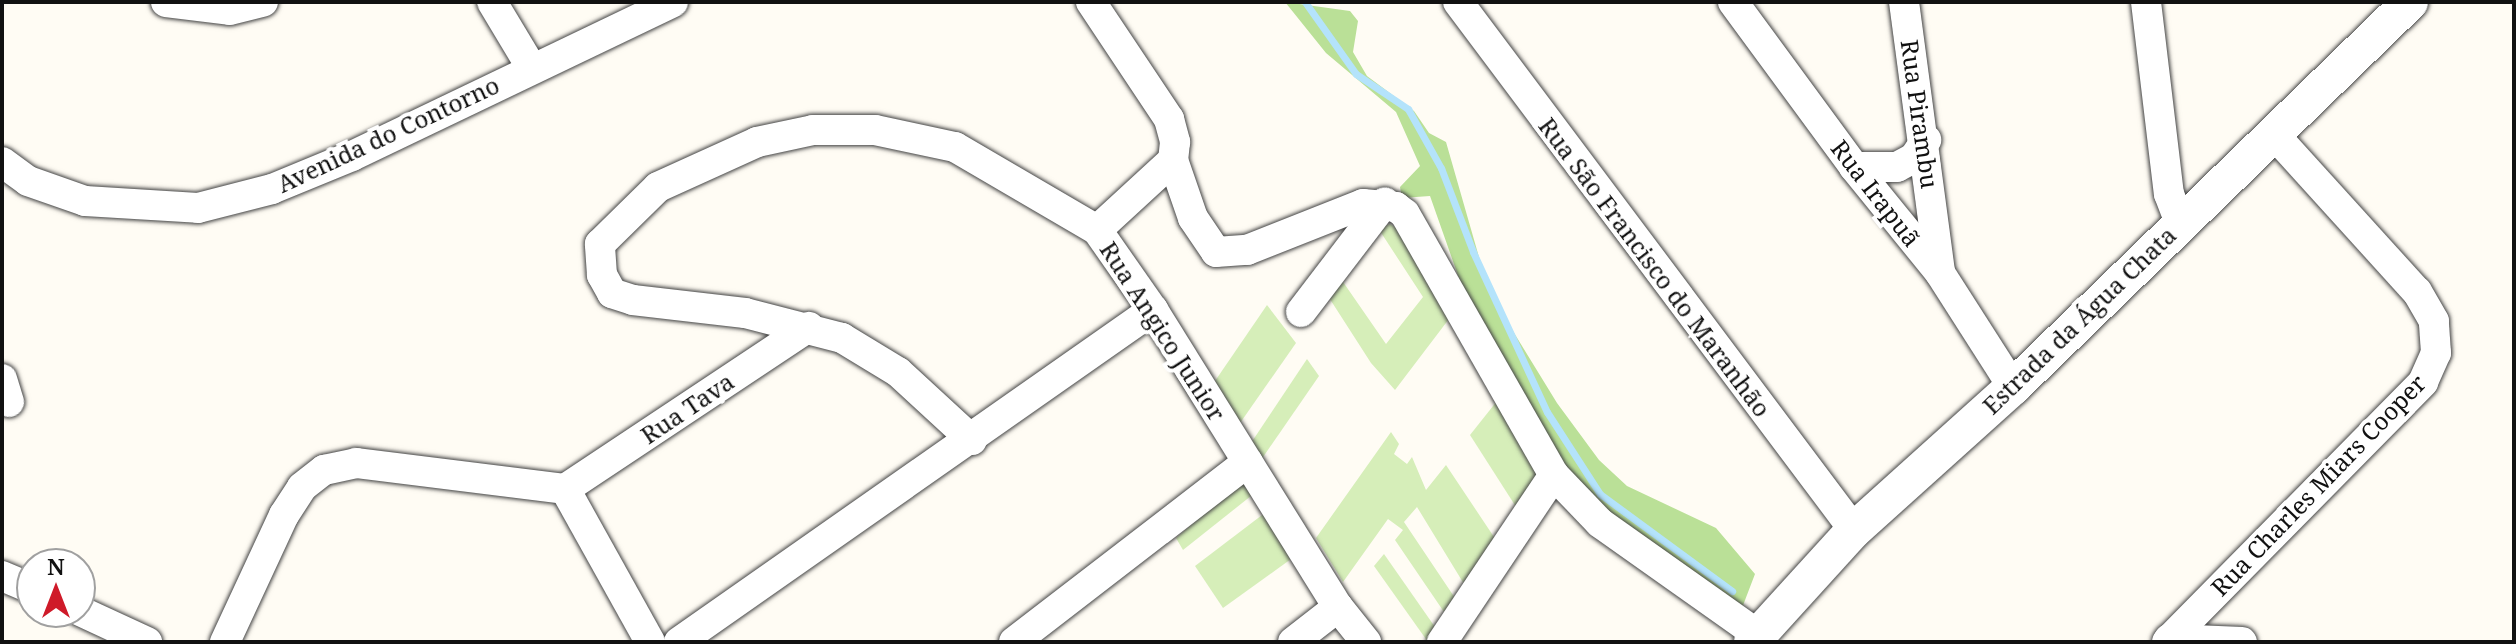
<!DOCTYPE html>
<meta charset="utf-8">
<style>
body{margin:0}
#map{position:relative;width:2516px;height:644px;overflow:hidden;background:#fffcf4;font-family:"Noto Serif",serif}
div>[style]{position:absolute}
.green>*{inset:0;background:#d6eeb9}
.forest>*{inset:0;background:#bae097}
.stream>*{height:7px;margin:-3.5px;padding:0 3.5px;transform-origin:3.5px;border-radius:3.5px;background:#b4e3fb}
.roads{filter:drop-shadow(0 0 2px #444) drop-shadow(0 0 2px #444)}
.minor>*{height:30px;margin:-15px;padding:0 15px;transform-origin:15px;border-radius:15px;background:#fff}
.tertiary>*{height:36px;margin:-18px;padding:0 18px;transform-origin:18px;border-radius:18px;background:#fff}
span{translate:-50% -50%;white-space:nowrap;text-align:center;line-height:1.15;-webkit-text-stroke:8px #fff;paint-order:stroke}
.street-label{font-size:24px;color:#111}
.frame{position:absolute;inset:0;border:4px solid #111;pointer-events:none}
.north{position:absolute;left:16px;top:548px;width:80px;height:80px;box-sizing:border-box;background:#fff;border:2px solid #a0a0a0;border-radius:50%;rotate:0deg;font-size:22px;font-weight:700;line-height:32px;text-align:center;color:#111}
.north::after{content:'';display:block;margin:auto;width:28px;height:36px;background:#cf1a29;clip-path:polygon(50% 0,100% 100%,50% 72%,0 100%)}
</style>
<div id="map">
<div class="green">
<div style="clip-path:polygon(1390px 224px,1400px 230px,1452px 315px,1395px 390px,1371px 363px,1326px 293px,1341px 279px,1386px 344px,1423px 297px,1378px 228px)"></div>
<div style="clip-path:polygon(1267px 305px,1296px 343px,1238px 426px,1215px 381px)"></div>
<div style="clip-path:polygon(1307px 359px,1319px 376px,1261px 460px,1251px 443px)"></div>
<div style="clip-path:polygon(1497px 401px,1544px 477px,1518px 510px,1470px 435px)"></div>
<div style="clip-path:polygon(1391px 432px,1399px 444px,1394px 454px,1407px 464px,1412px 457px,1426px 490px,1446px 465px,1496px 540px,1464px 584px,1417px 507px,1404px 522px,1455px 598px,1444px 612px,1395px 540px,1403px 530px,1388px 519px,1343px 582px,1316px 538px)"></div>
<div style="clip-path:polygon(1244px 479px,1256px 492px,1183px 550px,1176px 538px)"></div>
<div style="clip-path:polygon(1270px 509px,1298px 554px,1223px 608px,1195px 566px)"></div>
<div style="clip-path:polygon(1384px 554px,1435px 627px,1428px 642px,1374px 566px)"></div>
</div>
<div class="forest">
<div style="clip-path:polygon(1285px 2px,1350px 11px,1358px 21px,1353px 52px,1367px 76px,1414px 111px,1429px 133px,1446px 142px,1489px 292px,1557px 403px,1599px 460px,1627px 486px,1716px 528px,1755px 574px,1742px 608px,1583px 497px,1473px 318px,1430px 196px,1402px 198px,1400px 187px,1420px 166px,1396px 112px,1326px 53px)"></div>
</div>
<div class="stream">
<div style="left:1305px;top:2px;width:88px;rotate:54.7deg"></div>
<div style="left:1356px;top:74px;width:63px;rotate:33.9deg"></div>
<div style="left:1408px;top:109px;width:68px;rotate:60.8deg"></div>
<div style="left:1441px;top:168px;width:90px;rotate:69.1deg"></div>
<div style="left:1473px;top:252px;width:176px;rotate:65.2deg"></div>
<div style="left:1547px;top:412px;width:98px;rotate:57.1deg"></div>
<div style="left:1600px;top:494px;width:164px;rotate:36.3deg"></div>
</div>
<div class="roads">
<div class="minor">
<div style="left:166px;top:2px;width:64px;rotate:7.1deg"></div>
<div style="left:230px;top:10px;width:34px;rotate:-14deg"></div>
<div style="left:492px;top:2px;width:76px;rotate:59deg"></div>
<div style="left:1091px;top:2px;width:141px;rotate:56.3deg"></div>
<div style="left:1169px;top:119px;width:24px;rotate:75deg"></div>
<div style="left:1175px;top:142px;width:18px;rotate:96deg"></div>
<div style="left:1173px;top:160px;width:61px;rotate:71deg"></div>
<div style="left:1193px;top:218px;width:41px;rotate:55.9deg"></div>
<div style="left:1216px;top:252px;width:31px;rotate:-4deg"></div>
<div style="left:1247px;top:250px;width:125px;rotate:-21.6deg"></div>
<div style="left:1363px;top:204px;width:33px;rotate:5deg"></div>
<div style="left:1396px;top:207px;width:11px;rotate:38deg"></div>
<div style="left:1405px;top:214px;width:301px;rotate:60.3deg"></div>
<div style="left:1554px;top:475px;width:66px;rotate:46.2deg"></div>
<div style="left:1600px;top:523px;width:192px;rotate:35.3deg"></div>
<div style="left:1458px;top:2px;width:660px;rotate:53.13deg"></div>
<div style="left:1733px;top:2px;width:205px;rotate:53.7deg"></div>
<div style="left:1854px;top:167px;width:136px;rotate:50.9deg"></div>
<div style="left:1940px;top:273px;width:135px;rotate:57.4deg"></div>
<div style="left:1904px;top:2px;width:273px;rotate:82.4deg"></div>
<div style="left:2146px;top:2px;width:193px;rotate:83.2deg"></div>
<div style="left:2169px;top:194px;width:30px;rotate:69deg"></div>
<div style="left:2px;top:162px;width:32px;rotate:36deg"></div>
<div style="left:28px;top:181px;width:60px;rotate:19.3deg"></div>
<div style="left:85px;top:201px;width:113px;rotate:3.5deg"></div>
<div style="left:198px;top:208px;width:76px;rotate:-14.4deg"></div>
<div style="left:272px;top:189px;width:87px;rotate:-22.4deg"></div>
<div style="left:352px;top:156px;width:356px;rotate:-25.6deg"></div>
<div style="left:1854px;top:167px;width:43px"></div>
<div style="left:1897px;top:167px;width:19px;rotate:-28deg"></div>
<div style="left:1914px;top:158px;width:22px;rotate:-56deg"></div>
<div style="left:1097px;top:230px;width:103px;rotate:-42.6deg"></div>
<div style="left:1301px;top:312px;width:138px;rotate:-52.6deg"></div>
<div style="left:2px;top:379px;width:24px;rotate:73deg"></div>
<div style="left:972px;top:440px;width:100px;rotate:-137.4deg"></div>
<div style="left:898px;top:372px;width:66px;rotate:-148.7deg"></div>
<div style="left:842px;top:338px;width:100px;rotate:-165.5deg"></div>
<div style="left:745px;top:313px;width:113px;rotate:-173.4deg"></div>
<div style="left:633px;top:300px;width:22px;rotate:-162deg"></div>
<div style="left:612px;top:293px;width:21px;rotate:-119deg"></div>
<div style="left:602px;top:275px;width:31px;rotate:-94deg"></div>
<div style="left:600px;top:244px;width:81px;rotate:-44.5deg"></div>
<div style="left:658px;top:187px;width:109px;rotate:-24.4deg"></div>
<div style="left:757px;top:142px;width:57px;rotate:-12.1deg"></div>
<div style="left:813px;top:130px;width:62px"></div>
<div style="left:875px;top:130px;width:82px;rotate:12deg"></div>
<div style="left:955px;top:147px;width:164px;rotate:30.3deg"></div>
<div style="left:1097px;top:230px;width:98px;rotate:55deg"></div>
<div style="left:1153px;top:310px;width:350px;rotate:58.1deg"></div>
<div style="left:1338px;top:607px;width:45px;rotate:51.3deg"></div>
<div style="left:565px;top:489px;width:293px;rotate:-33.6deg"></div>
<div style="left:565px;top:489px;width:175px;rotate:60.9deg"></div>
<div style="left:2px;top:576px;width:33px;rotate:23deg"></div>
<div style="left:80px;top:611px;width:74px;rotate:24.8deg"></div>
<div style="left:2169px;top:639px;width:73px;rotate:2.4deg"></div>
<div style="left:225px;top:642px;width:140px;rotate:-65.1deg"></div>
<div style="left:284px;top:515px;width:33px;rotate:-57deg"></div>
<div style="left:302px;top:487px;width:28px;rotate:-38deg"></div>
<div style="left:324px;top:470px;width:33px;rotate:-12deg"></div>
<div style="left:356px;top:463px;width:211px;rotate:7.1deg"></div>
<div style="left:679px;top:642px;width:579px;rotate:-35.01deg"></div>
<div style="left:1014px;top:642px;width:295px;rotate:-37.6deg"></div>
<div style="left:1293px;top:642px;width:57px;rotate:-37.9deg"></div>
<div style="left:1442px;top:642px;width:201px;rotate:-56.2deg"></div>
<div style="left:2167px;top:642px;width:365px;rotate:-45.4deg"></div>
<div style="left:2423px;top:382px;width:32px;rotate:-66deg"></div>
<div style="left:2436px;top:353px;width:32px;rotate:-94deg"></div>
<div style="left:2434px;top:321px;width:34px;rotate:-120deg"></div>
<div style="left:2417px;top:292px;width:215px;rotate:-132.2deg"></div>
</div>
<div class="tertiary">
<div style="left:1752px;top:642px;width:151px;rotate:-47.7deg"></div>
<div style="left:1854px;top:530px;width:214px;rotate:-42deg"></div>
<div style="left:2013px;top:387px;width:553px;rotate:-44.12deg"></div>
</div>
</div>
<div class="street-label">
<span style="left:1920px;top:114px;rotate:82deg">Rua Pirambu</span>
<span style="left:388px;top:134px;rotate:-25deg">Avenida do Contorno</span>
<span style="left:1876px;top:193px;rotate:52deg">Rua Irapuã</span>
<span style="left:1655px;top:267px;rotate:53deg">Rua São Francisco do Maranhão</span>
<span style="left:2079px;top:320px;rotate:-44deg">Estrada da Água Chata</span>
<span style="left:1163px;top:331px;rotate:57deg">Rua Angico Junior</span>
<span style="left:687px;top:408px;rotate:-34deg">Rua Tava</span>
<span style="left:2318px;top:485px;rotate:-46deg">Rua Charles Miars Cooper</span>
</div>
<div class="frame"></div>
<div class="north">N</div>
</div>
